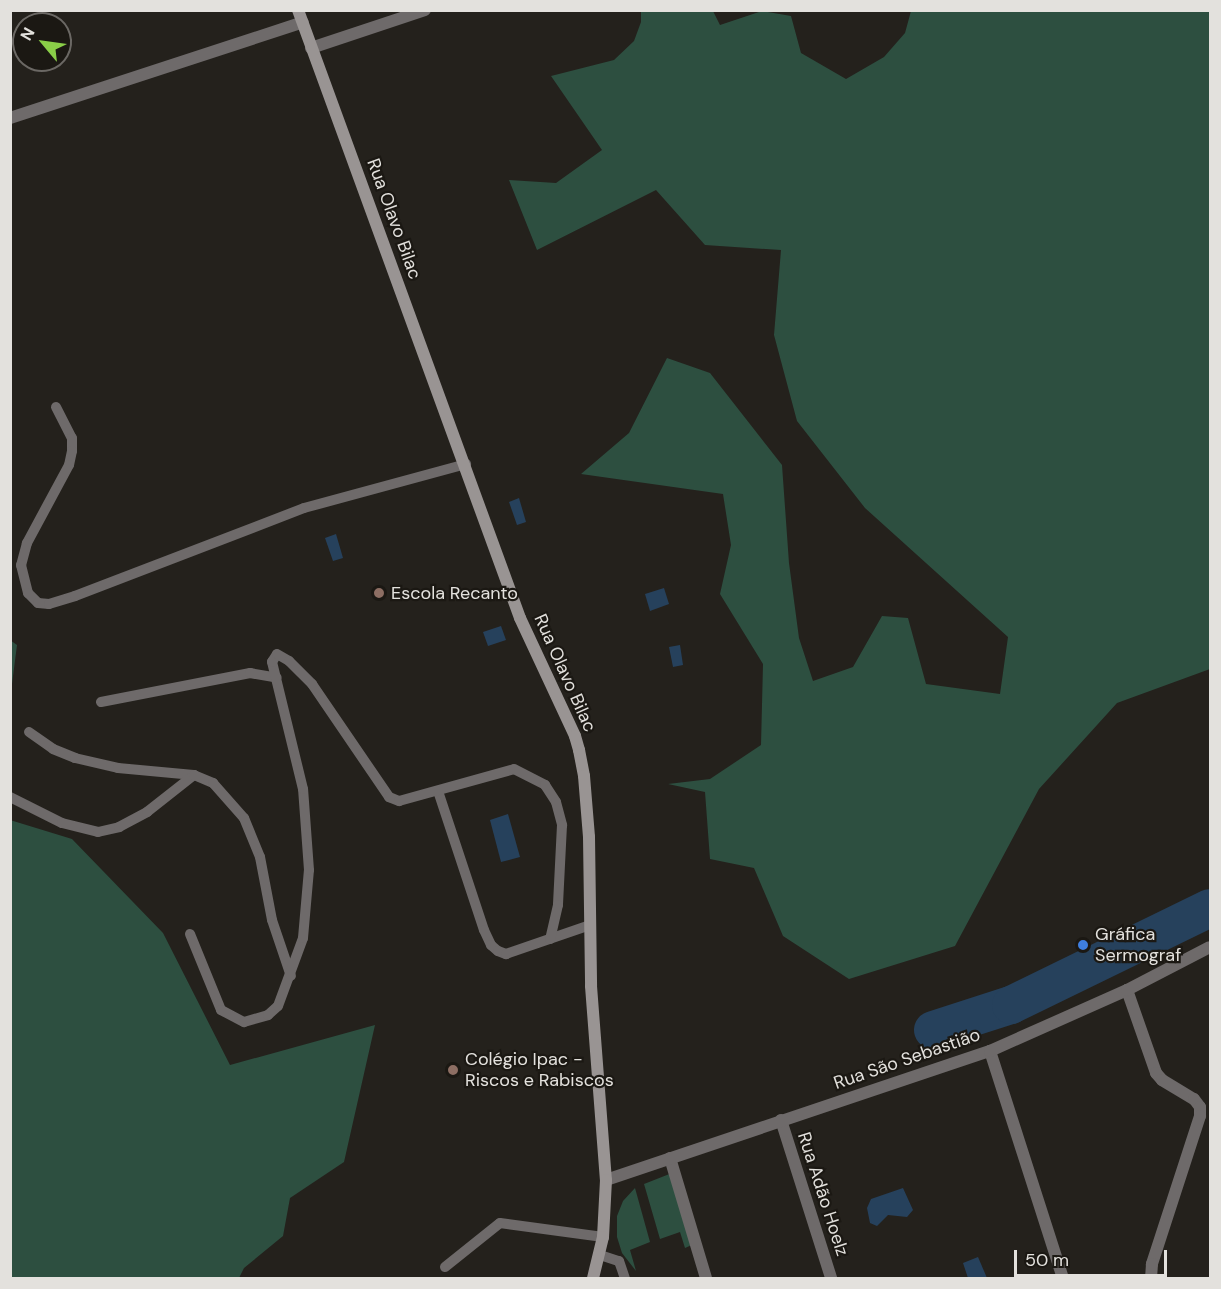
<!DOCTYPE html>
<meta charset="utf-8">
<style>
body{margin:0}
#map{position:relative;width:1221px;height:1289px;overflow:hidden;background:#24211c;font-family:"DM Sans",sans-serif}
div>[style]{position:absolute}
.green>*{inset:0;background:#2d4f40}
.water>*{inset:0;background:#26415c}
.river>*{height:38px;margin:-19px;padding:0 19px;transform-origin:19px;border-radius:19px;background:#26415c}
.service>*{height:10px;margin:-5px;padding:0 5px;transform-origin:5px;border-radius:5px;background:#6e6a6a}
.minor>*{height:12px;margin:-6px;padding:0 6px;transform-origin:6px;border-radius:6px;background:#6e6a6a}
.tertiary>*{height:12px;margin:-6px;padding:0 6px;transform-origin:6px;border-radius:6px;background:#6e6a6a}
.secondary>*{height:12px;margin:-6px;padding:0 6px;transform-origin:6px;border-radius:6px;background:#999493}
.dots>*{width:16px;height:16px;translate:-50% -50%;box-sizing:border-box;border:3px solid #1b1813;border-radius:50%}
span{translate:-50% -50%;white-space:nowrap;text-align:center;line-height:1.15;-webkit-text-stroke:4.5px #1b1813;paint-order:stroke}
.street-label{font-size:18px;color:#e3e1dd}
.poi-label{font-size:18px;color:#e3e1dd}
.left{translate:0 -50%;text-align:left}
.frame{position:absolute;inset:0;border:12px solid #e3e1dd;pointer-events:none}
.north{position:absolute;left:12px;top:12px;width:60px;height:60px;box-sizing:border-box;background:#1b1813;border:2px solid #6b6864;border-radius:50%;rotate:299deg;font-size:16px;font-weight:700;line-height:24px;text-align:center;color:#e3e1dd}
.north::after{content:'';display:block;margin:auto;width:21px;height:27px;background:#8ace48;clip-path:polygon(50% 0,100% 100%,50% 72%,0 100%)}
.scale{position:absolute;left:1014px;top:1250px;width:153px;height:27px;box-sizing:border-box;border:3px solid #e3e1dd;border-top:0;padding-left:8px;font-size:18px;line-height:21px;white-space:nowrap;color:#e3e1dd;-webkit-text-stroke:4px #1b1813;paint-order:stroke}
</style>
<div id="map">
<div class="green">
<div style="clip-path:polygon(641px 11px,713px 11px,720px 25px,762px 11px,791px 16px,801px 53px,846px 79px,884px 57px,905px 33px,911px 11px,1210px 11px,1210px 669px,1117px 703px,1039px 789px,955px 946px,849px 979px,783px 936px,754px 868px,710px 859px,705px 792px,668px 784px,710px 779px,761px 745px,763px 664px,720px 594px,731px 545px,723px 494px,581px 474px,629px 433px,667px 358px,710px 373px,782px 465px,789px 563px,799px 638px,813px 681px,853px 667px,882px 616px,908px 618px,926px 684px,1000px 694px,1008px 637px,865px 508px,797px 421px,774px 335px,781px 250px,705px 245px,656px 190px,537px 250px,509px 180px,556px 183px,602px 150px,551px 76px,614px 60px,634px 41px,641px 22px)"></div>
<div style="clip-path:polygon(10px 640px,17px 645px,12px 684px,10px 683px)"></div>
<div style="clip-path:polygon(10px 820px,72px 839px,163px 933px,230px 1065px,375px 1025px,344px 1162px,290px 1198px,283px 1236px,244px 1268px,239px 1278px,11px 1278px)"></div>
<div style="clip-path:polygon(672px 1173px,694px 1244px,685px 1248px,680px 1232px,660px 1239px,644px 1184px)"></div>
<div style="clip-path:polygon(635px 1188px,650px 1242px,630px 1250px,636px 1271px,622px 1253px,617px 1237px,617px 1216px,623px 1201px)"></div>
</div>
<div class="water">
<div style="clip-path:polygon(519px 498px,526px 522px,517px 525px,509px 502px)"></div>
<div style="clip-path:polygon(336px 534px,343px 558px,333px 561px,325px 538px)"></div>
<div style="clip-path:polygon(664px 588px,669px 604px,650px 611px,645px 594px)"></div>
<div style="clip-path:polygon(501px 626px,506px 640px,488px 646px,483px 632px)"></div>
<div style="clip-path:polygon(680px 645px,683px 665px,673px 667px,669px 647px)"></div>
<div style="clip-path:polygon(508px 814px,520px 857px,501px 862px,490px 820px)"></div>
<div style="clip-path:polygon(903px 1188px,913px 1210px,907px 1217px,888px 1215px,877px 1226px,870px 1223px,867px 1208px,871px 1199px)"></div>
<div style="clip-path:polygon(978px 1257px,987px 1278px,968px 1278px,963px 1263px)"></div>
</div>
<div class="river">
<div style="left:933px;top:1030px;width:82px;rotate:-17.8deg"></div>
<div style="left:1011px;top:1005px;width:221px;rotate:-26deg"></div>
</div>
<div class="service">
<div style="left:56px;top:407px;width:35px;rotate:63deg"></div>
<div style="left:72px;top:438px;width:13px;rotate:90deg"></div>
<div style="left:72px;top:451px;width:14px;rotate:102deg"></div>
<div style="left:69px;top:465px;width:89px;rotate:118.3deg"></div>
<div style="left:27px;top:543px;width:23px;rotate:105deg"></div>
<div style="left:21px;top:565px;width:29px;rotate:76deg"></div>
<div style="left:28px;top:593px;width:14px;rotate:45deg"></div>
<div style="left:38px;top:603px;width:11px;rotate:5deg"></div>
<div style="left:49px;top:604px;width:27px;rotate:-17deg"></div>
<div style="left:75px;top:596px;width:245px;rotate:-21deg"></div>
<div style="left:304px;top:508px;width:168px;rotate:-15.2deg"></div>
<div style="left:101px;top:702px;width:152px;rotate:-11deg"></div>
<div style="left:250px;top:673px;width:27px;rotate:10deg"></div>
<div style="left:29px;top:732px;width:29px;rotate:35deg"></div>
<div style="left:53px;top:749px;width:24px;rotate:22deg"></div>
<div style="left:75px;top:758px;width:44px;rotate:13.1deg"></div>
<div style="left:118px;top:768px;width:76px;rotate:5.3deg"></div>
<div style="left:438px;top:791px;width:146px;rotate:71.7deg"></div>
<div style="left:484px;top:930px;width:17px;rotate:65deg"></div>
<div style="left:491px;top:945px;width:9px;rotate:41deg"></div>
<div style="left:498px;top:951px;width:9px;rotate:21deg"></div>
<div style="left:506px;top:954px;width:89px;rotate:-19deg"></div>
<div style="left:10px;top:797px;width:58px;rotate:26.6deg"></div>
<div style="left:62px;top:823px;width:37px;rotate:14deg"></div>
<div style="left:98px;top:832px;width:22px;rotate:-13deg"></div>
<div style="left:119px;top:827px;width:32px;rotate:-28deg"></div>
<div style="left:147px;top:812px;width:60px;rotate:-38.2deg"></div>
<div style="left:194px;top:775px;width:21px;rotate:23deg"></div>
<div style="left:213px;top:783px;width:47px;rotate:48.5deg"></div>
<div style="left:244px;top:818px;width:42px;rotate:67.7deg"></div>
<div style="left:260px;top:857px;width:64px;rotate:79.2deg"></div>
<div style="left:272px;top:920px;width:59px;rotate:71.3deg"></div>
<div style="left:190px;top:934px;width:82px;rotate:67.8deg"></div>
<div style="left:221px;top:1010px;width:26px;rotate:28deg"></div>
<div style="left:244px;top:1022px;width:25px;rotate:-16deg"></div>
<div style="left:268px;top:1015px;width:13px;rotate:-42deg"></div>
<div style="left:278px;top:1006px;width:72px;rotate:-69.8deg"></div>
<div style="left:303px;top:938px;width:68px;rotate:-85deg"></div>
<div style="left:309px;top:870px;width:81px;rotate:-94.2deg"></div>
<div style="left:303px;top:789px;width:131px;rotate:-103.7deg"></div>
<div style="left:272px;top:662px;width:9px;rotate:-58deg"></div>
<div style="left:277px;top:654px;width:14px;rotate:30deg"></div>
<div style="left:289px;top:661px;width:33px;rotate:45deg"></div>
<div style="left:312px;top:684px;width:137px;rotate:55.7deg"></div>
<div style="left:389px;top:797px;width:11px;rotate:22deg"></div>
<div style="left:399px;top:801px;width:119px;rotate:-15.5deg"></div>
<div style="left:514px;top:769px;width:35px;rotate:27deg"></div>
<div style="left:545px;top:785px;width:20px;rotate:57deg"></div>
<div style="left:556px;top:802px;width:24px;rotate:75deg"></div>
<div style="left:562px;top:825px;width:80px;rotate:92.9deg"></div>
<div style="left:558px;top:905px;width:35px;rotate:103deg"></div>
<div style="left:600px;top:1255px;width:20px;rotate:18deg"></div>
<div style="left:619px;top:1261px;width:18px;rotate:71deg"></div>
<div style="left:445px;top:1267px;width:70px;rotate:-38.7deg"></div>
<div style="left:500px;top:1223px;width:104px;rotate:7.7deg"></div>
</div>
<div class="minor">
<div style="left:311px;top:48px;width:120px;rotate:-18.4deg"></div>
<div style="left:10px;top:118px;width:308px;rotate:-18.1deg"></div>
<div style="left:1127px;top:990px;width:88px;rotate:70.7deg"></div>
<div style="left:1156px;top:1073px;width:9px;rotate:49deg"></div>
<div style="left:1162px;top:1080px;width:37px;rotate:31deg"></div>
<div style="left:1194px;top:1099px;width:10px;rotate:53deg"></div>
<div style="left:1200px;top:1107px;width:9px;rotate:90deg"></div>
<div style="left:1200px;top:1116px;width:156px;rotate:108deg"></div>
<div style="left:1152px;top:1264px;width:14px;rotate:94deg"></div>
<div style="left:990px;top:1051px;width:238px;rotate:72.2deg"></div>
<div style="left:781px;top:1120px;width:166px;rotate:72.4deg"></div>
<div style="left:670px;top:1158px;width:125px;rotate:73.3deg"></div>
</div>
<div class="tertiary">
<div style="left:606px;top:1180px;width:405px;rotate:-18.6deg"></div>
<div style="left:990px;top:1051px;width:150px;rotate:-24deg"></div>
<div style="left:1127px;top:990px;width:93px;rotate:-27.4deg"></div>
</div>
<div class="secondary">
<div style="left:298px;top:10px;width:647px;rotate:69.94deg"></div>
<div style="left:520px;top:618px;width:130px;rotate:65deg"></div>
<div style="left:575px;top:736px;width:15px;rotate:74deg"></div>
<div style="left:579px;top:750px;width:26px;rotate:79deg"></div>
<div style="left:584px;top:776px;width:61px;rotate:85.3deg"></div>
<div style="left:589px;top:837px;width:149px;rotate:89.2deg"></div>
<div style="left:591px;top:986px;width:195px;rotate:85.6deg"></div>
<div style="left:606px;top:1180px;width:57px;rotate:93deg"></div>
<div style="left:603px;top:1237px;width:42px;rotate:103.7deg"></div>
</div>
<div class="dots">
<div style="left:379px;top:593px;background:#8d6e63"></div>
<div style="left:1083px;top:945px;background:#3f7fe0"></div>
<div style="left:453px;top:1070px;background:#8d6e63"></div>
</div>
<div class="street-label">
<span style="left:394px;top:219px;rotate:70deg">Rua Olavo Bilac</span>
<span style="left:565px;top:673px;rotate:66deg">Rua Olavo Bilac</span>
<span style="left:907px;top:1059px;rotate:-19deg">Rua São Sebastião</span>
<span style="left:823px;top:1194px;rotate:72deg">Rua Adão Hoelz</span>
</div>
<div class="poi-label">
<span class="left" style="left:391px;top:593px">Escola Recanto</span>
<span class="left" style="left:1095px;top:945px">Gráfica<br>Sermograf</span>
<span class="left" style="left:465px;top:1070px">Colégio Ipac -<br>Riscos e Rabiscos</span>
</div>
<div class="frame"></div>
<div class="north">N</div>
<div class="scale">50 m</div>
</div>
